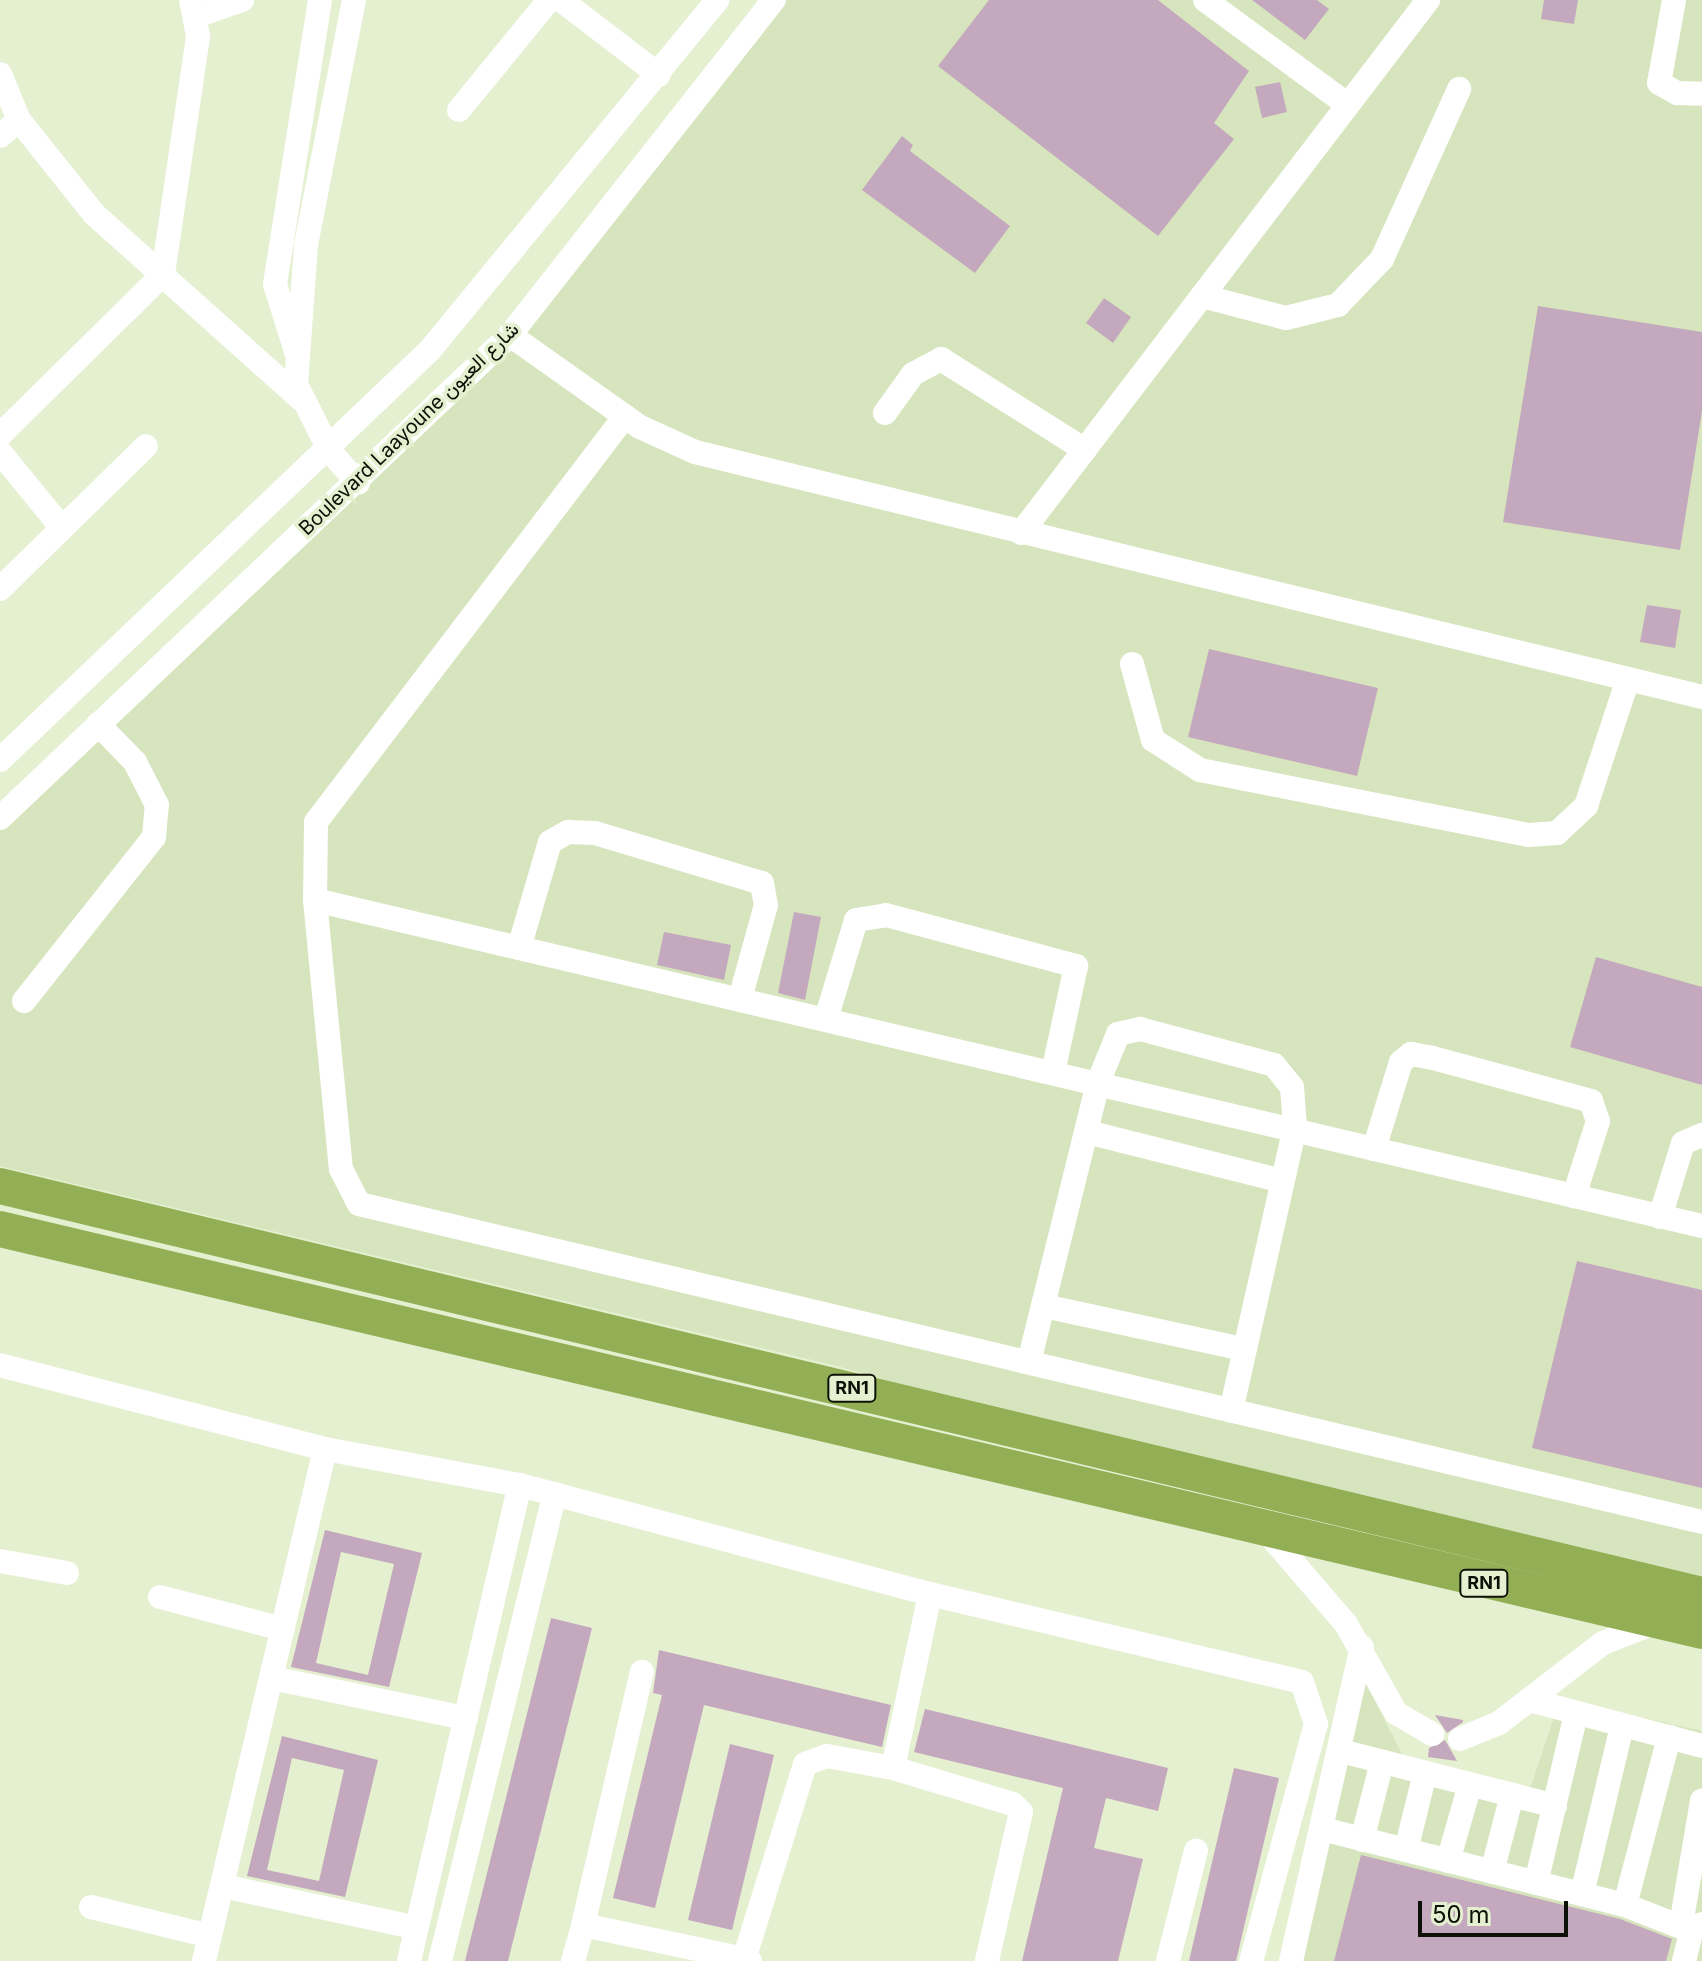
<!DOCTYPE html>
<meta charset="utf-8">
<style>
body{margin:0}
#map{position:relative;width:1702px;height:1961px;overflow:hidden;background:#e4f0d0;font-family:Inter,Vazirmatn,sans-serif}
div>[style]{position:absolute}
.built>*{inset:0;background:#d7e5be}
.building>*{inset:0;background:#c4a8bd}
.minor>*{height:24px;margin:-12px;padding:0 12px;transform-origin:12px;border-radius:12px;background:#fff}
.highway>*{height:36px;margin:-18px;padding:0 18px;transform-origin:18px;border-radius:18px;background:#93af56}
span{translate:-50% -50%;white-space:nowrap;text-align:center;line-height:1.15;-webkit-text-stroke:7px #e4f0d0;paint-order:stroke}
.shield-label span{padding:2px 6px;background:#e4f0d0;border:2px solid;border-radius:6px;-webkit-text-stroke-width:0}
.shield-label{font-size:18px;color:#0e1107;font-weight:700}
.street-label{font-size:20px;color:#0e1107}
.scale{position:absolute;left:1418px;top:1901px;width:150px;height:36px;box-sizing:border-box;border:4px solid #0e1107;border-top:0;padding-left:10px;font-size:24px;line-height:28px;white-space:nowrap;color:#0e1107;-webkit-text-stroke:6px #e4f0d0;paint-order:stroke}
</style>
<div id="map">
<div class="built">
<div style="clip-path:polygon(769px 0,1702px 0,1702px 1612px,837px 1366px,0 1166px,0 821px,519px 324px)"></div>
<div style="clip-path:polygon(1350px 1652px,1408px 1766px,1529px 1792px,1560px 1699px,1702px 1731px,1702px 1961px,1279px 1961px)"></div>
</div>
<div class="building">
<div style="clip-path:polygon(989px 0,1158px 0,1249px 71px,1214px 123px,1234px 139px,1158px 236px,938px 66px)"></div>
<div style="clip-path:polygon(1252px 0,1317px 0,1329px 9px,1305px 40px)"></div>
<div style="clip-path:polygon(1544px 0,1578px 0,1574px 24px,1541px 19px)"></div>
<div style="clip-path:polygon(1280px 82px,1287px 112px,1262px 118px,1255px 87px)"></div>
<div style="clip-path:polygon(902px 136px,913px 145px,910px 151px,1010px 226px,975px 273px,862px 190px)"></div>
<div style="clip-path:polygon(1104px 298px,1131px 317px,1113px 343px,1086px 323px)"></div>
<div style="clip-path:polygon(1538px 306px,1702px 332px,1702px 411px,1680px 550px,1503px 522px)"></div>
<div style="clip-path:polygon(1647px 605px,1681px 610px,1675px 648px,1640px 642px)"></div>
<div style="clip-path:polygon(1209px 649px,1378px 688px,1357px 776px,1188px 737px)"></div>
<div style="clip-path:polygon(794px 912px,821px 917px,805px 1000px,778px 993px)"></div>
<div style="clip-path:polygon(664px 932px,731px 945px,724px 980px,657px 965px)"></div>
<div style="clip-path:polygon(1596px 957px,1702px 987px,1702px 1085px,1570px 1047px)"></div>
<div style="clip-path:polygon(1577px 1261px,1702px 1290px,1702px 1488px,1532px 1448px)"></div>
<div style="clip-path:polygon(evenodd,325px 1530px,422px 1553px,389px 1687px,291px 1667px,325px 1530px,341px 1552px,394px 1564px,368px 1675px,316px 1663px,341px 1552px)"></div>
<div style="clip-path:polygon(551px 1618px,592px 1628px,508px 1961px,465px 1961px)"></div>
<div style="clip-path:polygon(659px 1650px,891px 1705px,882px 1747px,704px 1705px,655px 1908px,613px 1898px,662px 1695px,653px 1693px)"></div>
<div style="clip-path:polygon(925px 1709px,1168px 1768px,1158px 1811px,1106px 1798px,1094px 1848px,1143px 1859px,1118px 1961px,1022px 1961px,1063px 1788px,914px 1752px)"></div>
<div style="clip-path:polygon(1435px 1715px,1463px 1720px,1463px 1722px,1447px 1733px)"></div>
<div style="clip-path:polygon(evenodd,282px 1736px,378px 1760px,345px 1897px,247px 1876px,282px 1736px,292px 1758px,344px 1770px,319px 1881px,267px 1870px,292px 1758px)"></div>
<div style="clip-path:polygon(1445px 1740px,1457px 1761px,1428px 1757px,1429px 1748px)"></div>
<div style="clip-path:polygon(730px 1744px,774px 1755px,732px 1930px,688px 1920px)"></div>
<div style="clip-path:polygon(1234px 1768px,1279px 1778px,1236px 1961px,1189px 1961px)"></div>
<div style="clip-path:polygon(1361px 1855px,1620px 1919px,1672px 1939px,1666px 1961px,1334px 1961px)"></div>
</div>
<div class="minor">
<div style="left:354px;top:0;width:250px;rotate:101.1deg"></div>
<div style="left:306px;top:245px;width:139px;rotate:94.1deg"></div>
<div style="left:296px;top:384px;width:74px;rotate:63.4deg"></div>
<div style="left:329px;top:450px;width:44px;rotate:48.7deg"></div>
<div style="left:561px;top:0;width:123px;rotate:37.4deg"></div>
<div style="left:1205px;top:0;width:177px;rotate:36.3deg"></div>
<div style="left:1674px;top:0;width:84px;rotate:100.2deg"></div>
<div style="left:1659px;top:83px;width:21px;rotate:29deg"></div>
<div style="left:1677px;top:93px;width:25px;rotate:2deg"></div>
<div style="left:196px;top:16px;width:49px;rotate:-19.2deg"></div>
<div style="left:0;top:74px;width:50px;rotate:67.6deg"></div>
<div style="left:19px;top:120px;width:120px;rotate:51.4deg"></div>
<div style="left:94px;top:214px;width:278px;rotate:41.8deg"></div>
<div style="left:459px;top:110px;width:142px;rotate:-50.7deg"></div>
<div style="left:0;top:136px;width:25px;rotate:-40deg"></div>
<div style="left:1202px;top:296px;width:87px;rotate:14.7deg"></div>
<div style="left:1286px;top:318px;width:54px;rotate:-14deg"></div>
<div style="left:1338px;top:305px;width:64px;rotate:-46.3deg"></div>
<div style="left:1382px;top:259px;width:187px;rotate:-65.6deg"></div>
<div style="left:510px;top:335px;width:159px;rotate:35.3deg"></div>
<div style="left:640px;top:427px;width:60px;rotate:24.4deg"></div>
<div style="left:695px;top:452px;width:1036px;rotate:13.67deg"></div>
<div style="left:298px;top:358px;width:77px;rotate:-107.3deg"></div>
<div style="left:275px;top:284px;width:288px;rotate:-81deg"></div>
<div style="left:885px;top:413px;width:48px;rotate:-54.3deg"></div>
<div style="left:913px;top:374px;width:32px;rotate:-28deg"></div>
<div style="left:941px;top:359px;width:170px;rotate:32.3deg"></div>
<div style="left:625px;top:416px;width:510px;rotate:127.27deg"></div>
<div style="left:316px;top:822px;width:78px;rotate:90.7deg"></div>
<div style="left:315px;top:900px;width:270px;rotate:84.5deg"></div>
<div style="left:341px;top:1169px;width:39px;rotate:63deg"></div>
<div style="left:359px;top:1204px;width:1380px;rotate:13.32deg"></div>
<div style="left:0;top:435px;width:229px;rotate:-44.6deg"></div>
<div style="left:163px;top:274px;width:241px;rotate:-81.6deg"></div>
<div style="left:198px;top:36px;width:37px;rotate:-101deg"></div>
<div style="left:0;top:452px;width:98px;rotate:50.8deg"></div>
<div style="left:1021px;top:533px;width:671px;rotate:-52.63deg"></div>
<div style="left:0;top:589px;width:204px;rotate:-44.4deg"></div>
<div style="left:1132px;top:664px;width:79px;rotate:74.6deg"></div>
<div style="left:1153px;top:740px;width:56px;rotate:32.6deg"></div>
<div style="left:1200px;top:770px;width:335px;rotate:11.2deg"></div>
<div style="left:1529px;top:835px;width:28px;rotate:-4deg"></div>
<div style="left:1557px;top:833px;width:40px;rotate:-43deg"></div>
<div style="left:1586px;top:806px;width:134px;rotate:-71.7deg"></div>
<div style="left:0;top:760px;width:594px;rotate:-43.64deg"></div>
<div style="left:430px;top:350px;width:453px;rotate:-50.6deg"></div>
<div style="left:0;top:818px;width:702px;rotate:-43.44deg"></div>
<div style="left:510px;top:335px;width:427px;rotate:-51.8deg"></div>
<div style="left:315px;top:900px;width:1425px;rotate:13.23deg"></div>
<div style="left:519px;top:948px;width:110px;rotate:-73.7deg"></div>
<div style="left:550px;top:842px;width:21px;rotate:-29deg"></div>
<div style="left:568px;top:832px;width:27px;rotate:2deg"></div>
<div style="left:595px;top:833px;width:174px;rotate:16.7deg"></div>
<div style="left:762px;top:883px;width:22px;rotate:80deg"></div>
<div style="left:766px;top:905px;width:98px;rotate:105.5deg"></div>
<div style="left:24px;top:1001px;width:209px;rotate:-51.6deg"></div>
<div style="left:154px;top:837px;width:32px;rotate:-85deg"></div>
<div style="left:157px;top:805px;width:48px;rotate:-117.1deg"></div>
<div style="left:135px;top:762px;width:53px;rotate:-134.2deg"></div>
<div style="left:826px;top:1019px;width:103px;rotate:-73.1deg"></div>
<div style="left:856px;top:920px;width:30px;rotate:-9deg"></div>
<div style="left:886px;top:915px;width:197px;rotate:15deg"></div>
<div style="left:1076px;top:966px;width:108px;rotate:102.2deg"></div>
<div style="left:1087px;top:1132px;width:201px;rotate:14.1deg"></div>
<div style="left:1374px;top:1149px;width:91px;rotate:-72.8deg"></div>
<div style="left:1401px;top:1062px;width:13px;rotate:-39deg"></div>
<div style="left:1411px;top:1054px;width:22px;rotate:10deg"></div>
<div style="left:1433px;top:1058px;width:164px;rotate:15.2deg"></div>
<div style="left:1591px;top:1101px;width:21px;rotate:71deg"></div>
<div style="left:1598px;top:1121px;width:79px;rotate:107.7deg"></div>
<div style="left:1660px;top:1217px;width:77px;rotate:-72.7deg"></div>
<div style="left:1683px;top:1143px;width:21px;rotate:-23deg"></div>
<div style="left:1044px;top:1306px;width:204px;rotate:12.2deg"></div>
<div style="left:1029px;top:1362px;width:287px;rotate:-76.1deg"></div>
<div style="left:1098px;top:1083px;width:53px;rotate:-67.8deg"></div>
<div style="left:1118px;top:1034px;width:23px;rotate:-13deg"></div>
<div style="left:1140px;top:1029px;width:139px;rotate:15deg"></div>
<div style="left:1274px;top:1065px;width:28px;rotate:51deg"></div>
<div style="left:1292px;top:1087px;width:40px;rotate:85.7deg"></div>
<div style="left:1295px;top:1127px;width:291px;rotate:102.7deg"></div>
<div style="left:0;top:1365px;width:336px;rotate:14.5deg"></div>
<div style="left:325px;top:1449px;width:198px;rotate:10.5deg"></div>
<div style="left:520px;top:1485px;width:424px;rotate:14.9deg"></div>
<div style="left:930px;top:1594px;width:382px;rotate:13.3deg"></div>
<div style="left:1302px;top:1682px;width:44px;rotate:71.6deg"></div>
<div style="left:1316px;top:1724px;width:246px;rotate:105.3deg"></div>
<div style="left:1266px;top:1531px;width:123px;rotate:49.3deg"></div>
<div style="left:1346px;top:1624px;width:102px;rotate:60.7deg"></div>
<div style="left:1396px;top:1713px;width:42px;rotate:30.3deg"></div>
<div style="left:0;top:1561px;width:68px;rotate:10.2deg"></div>
<div style="left:160px;top:1597px;width:127px;rotate:14.6deg"></div>
<div style="left:272px;top:1678px;width:198px;rotate:11.7deg"></div>
<div style="left:1529px;top:1700px;width:179px;rotate:14.9deg"></div>
<div style="left:1460px;top:1739px;width:42px;rotate:-22.3deg"></div>
<div style="left:1499px;top:1723px;width:131px;rotate:-37.6deg"></div>
<div style="left:1603px;top:1643px;width:60px;rotate:-21.4deg"></div>
<div style="left:1341px;top:1751px;width:221px;rotate:14.4deg"></div>
<div style="left:893px;top:1768px;width:125px;rotate:16.7deg"></div>
<div style="left:1013px;top:1804px;width:11px;rotate:45deg"></div>
<div style="left:1021px;top:1812px;width:153px;rotate:102.9deg"></div>
<div style="left:1322px;top:1829px;width:312px;rotate:14.1deg"></div>
<div style="left:1625px;top:1905px;width:66px;rotate:21.5deg"></div>
<div style="left:1686px;top:1929px;width:17px;rotate:-17deg"></div>
<div style="left:1362px;top:1840px;width:81px;rotate:-75.6deg"></div>
<div style="left:1406px;top:1850px;width:79px;rotate:-76.1deg"></div>
<div style="left:1448px;top:1861px;width:79px;rotate:-73.9deg"></div>
<div style="left:1492px;top:1872px;width:80px;rotate:-75.4deg"></div>
<div style="left:1536px;top:1883px;width:174px;rotate:-76.7deg"></div>
<div style="left:223px;top:1886px;width:198px;rotate:12.2deg"></div>
<div style="left:1582px;top:1894px;width:173px;rotate:-76.6deg"></div>
<div style="left:1625px;top:1905px;width:174px;rotate:-75.3deg"></div>
<div style="left:91px;top:1907px;width:122px;rotate:13.7deg"></div>
<div style="left:1683px;top:1913px;width:114px;rotate:-80.4deg"></div>
<div style="left:583px;top:1925px;width:260px;rotate:-76.9deg"></div>
<div style="left:204px;top:1961px;width:526px;rotate:-76.7deg"></div>
<div style="left:409px;top:1961px;width:489px;rotate:-76.9deg"></div>
<div style="left:440px;top:1961px;width:481px;rotate:-76.2deg"></div>
<div style="left:573px;top:1961px;width:37px;rotate:-74deg"></div>
<div style="left:583px;top:1925px;width:165px;rotate:11.9deg"></div>
<div style="left:750px;top:1961px;width:6px;rotate:-162deg"></div>
<div style="left:744px;top:1959px;width:204px;rotate:-72.6deg"></div>
<div style="left:805px;top:1764px;width:23px;rotate:-20deg"></div>
<div style="left:827px;top:1756px;width:67px;rotate:10.3deg"></div>
<div style="left:893px;top:1768px;width:178px;rotate:-78deg"></div>
<div style="left:1168px;top:1961px;width:114px;rotate:-75.8deg"></div>
<div style="left:1291px;top:1961px;width:322px;rotate:-77.3deg"></div>
<div style="left:1684px;top:1961px;width:34px;rotate:-76deg"></div>
</div>
<div class="highway">
<div style="left:0;top:1186px;width:1750px;rotate:13.51deg"></div>
<div style="left:0;top:1229px;width:1749px;rotate:13.29deg"></div>
</div>
<div class="shield-label">
<span style="left:852px;top:1388px">RN1</span>
<span style="left:1484px;top:1583px">RN1</span>
</div>
<div class="street-label">
<span style="left:409px;top:429px;rotate:-44deg">Boulevard Laayoune شارع العيون</span>
</div>
<div class="scale">50 m</div>
</div>
